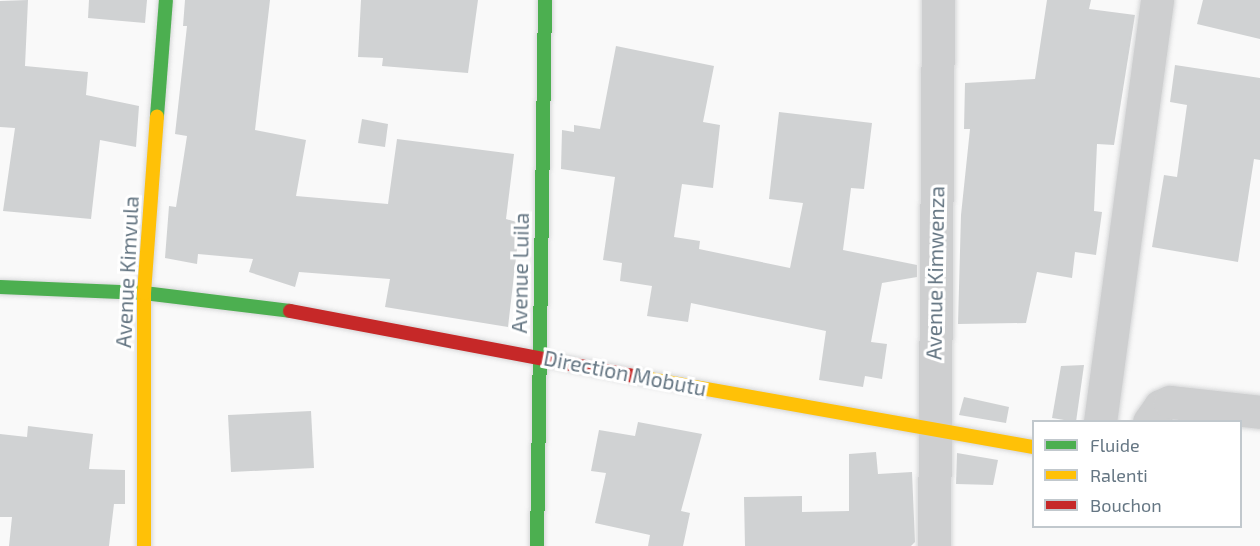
<!DOCTYPE html>
<style>
body{margin:0}
#map{position:relative;width:1260px;height:546px;overflow:hidden;background:#f9f9f9;font-family:"Exo 2",sans-serif}
div>[style]{position:absolute}
.building>*{inset:0;background:#d0d2d3}
.roads{filter:drop-shadow(0 0 2px #d5d6d7) drop-shadow(0 0 2px #d5d6d7)}
.street>*{height:33px;margin:-16.5px;padding:0 16.5px;transform-origin:16.5px;border-radius:16.5px;background:#cecfd0}
.fast>*{height:14px;margin:-7px;padding:0 7px;transform-origin:7px;border-radius:7px;background:#4caf50}
.slow>*{height:14px;margin:-7px;padding:0 7px;transform-origin:7px;border-radius:7px;background:#ffc107}
.jam>*{height:14px;margin:-7px;padding:0 7px;transform-origin:7px;border-radius:7px;background:#c62828}
span{translate:-50% -50%;white-space:nowrap;text-align:center;line-height:1.15;-webkit-text-stroke:6px #fff;paint-order:stroke}
.street-label{font-size:21px;color:#657683}
.legend{position:absolute;left:1032px;top:420px;width:210px;height:108px;box-sizing:border-box;background:#fff;border:2px solid #c1c8cd;margin:0;padding:8px 10px;list-style:none;font-size:18px;color:#657683}
.legend li{display:flex;align-items:center;gap:12px;height:30px}
.legend b{width:30px;border:2px solid #c1c8cd}
</style>
<div id="map">
<div class="building">
<div style="clip-path:polygon(28px 0,25px 66px,88px 72px,86px 95px,139px 106px,136px 147px,100px 140px,91px 219px,3px 211px,15px 128px,0 127px,0 1px)"></div>
<div style="clip-path:polygon(89px 0,147px 0,145px 23px,88px 18px)"></div>
<div style="clip-path:polygon(185px 0,270px 0,255px 130px,306px 140px,296px 196px,388px 204px,397px 139px,514px 154px,506px 219px,520px 223px,508px 327px,385px 307px,390px 279px,299px 272px,295px 287px,249px 272px,253px 259px,198px 254px,197px 264px,165px 258px,169px 206px,176px 207px,187px 136px,175px 134px,187px 26px,183px 26px)"></div>
<div style="clip-path:polygon(361px 0,478px 0,468px 73px,382px 66px,383px 58px,358px 57px)"></div>
<div style="clip-path:polygon(1047px 0,1091px 0,1089px 9px,1135px 15px,1114px 145px,1097px 144px,1094px 211px,1102px 212px,1096px 255px,1075px 252px,1072px 278px,1037px 272px,1026px 323px,958px 324px,961px 215px,970px 129px,964px 129px,965px 83px,1035px 79px)"></div>
<div style="clip-path:polygon(1203px 0,1260px 0,1260px 39px,1197px 24px)"></div>
<div style="clip-path:polygon(616px 46px,714px 66px,703px 122px,720px 125px,713px 188px,682px 184px,674px 237px,700px 241px,699px 249px,790px 268px,803px 203px,769px 199px,779px 112px,872px 123px,864px 189px,851px 188px,843px 250px,917px 265px,917px 277px,882px 283px,871px 342px,887px 344px,882px 379px,865px 376px,863px 387px,819px 380px,826px 331px,691px 303px,688px 322px,647px 316px,652px 286px,620px 281px,622px 263px,603px 260px,615px 177px,561px 169px,562px 130px,574px 132px,574px 125px,600px 129px)"></div>
<div style="clip-path:polygon(1175px 65px,1260px 78px,1260px 160px,1254px 159px,1238px 262px,1152px 247px,1164px 175px,1177px 177px,1187px 105px,1170px 102px)"></div>
<div style="clip-path:polygon(362px 119px,388px 124px,385px 147px,358px 143px)"></div>
<div style="clip-path:polygon(1084px 365px,1076px 422px,1052px 418px,1061px 366px)"></div>
<div style="clip-path:polygon(964px 397px,1009px 407px,1006px 423px,959px 415px)"></div>
<div style="clip-path:polygon(311px 411px,314px 468px,231px 472px,228px 415px)"></div>
<div style="clip-path:polygon(638px 422px,702px 434px,681px 511px,690px 513px,683px 546px,648px 546px,650px 535px,595px 523px,606px 473px,591px 471px,599px 430px,635px 436px)"></div>
<div style="clip-path:polygon(28px 426px,93px 434px,89px 469px,125px 470px,125px 504px,114px 504px,109px 546px,9px 546px,12px 517px,0 517px,0 434px,27px 437px)"></div>
<div style="clip-path:polygon(876px 452px,878px 474px,912px 472px,915px 542px,911px 546px,745px 546px,744px 497px,802px 496px,802px 512px,849px 511px,849px 454px)"></div>
<div style="clip-path:polygon(957px 453px,998px 460px,993px 485px,956px 484px)"></div>
</div>
<div class="roads">
<div class="street">
<div style="left:1100px;top:422px;width:426px;rotate:-82.3deg"></div>
<div style="left:1149px;top:422px;width:19px;rotate:-55deg"></div>
<div style="left:1160px;top:406px;width:11px;rotate:-22deg"></div>
<div style="left:1170px;top:402px;width:91px;rotate:6.3deg"></div>
<div style="left:934px;top:546px;width:546px;rotate:-89.58deg"></div>
</div>
<div class="fast">
<div style="left:157px;top:116px;width:116px;rotate:-85.6deg"></div>
<div style="left:0;top:287px;width:144px;rotate:2.4deg"></div>
<div style="left:144px;top:293px;width:147px;rotate:7deg"></div>
<div style="left:537px;top:546px;width:546px;rotate:-89.16deg"></div>
</div>
<div class="slow">
<div style="left:634px;top:376px;width:406px;rotate:10.1deg"></div>
<div style="left:144px;top:546px;width:253px;rotate:-90deg"></div>
<div style="left:144px;top:293px;width:177px;rotate:-85.8deg"></div>
</div>
<div class="jam">
<div style="left:290px;top:311px;width:350px;rotate:10.7deg"></div>
</div>
</div>
<div class="street-label">
<span style="left:127px;top:272px;rotate:-87deg">Avenue Kimvula</span>
<span style="left:520px;top:273px;rotate:-89deg">Avenue Luila</span>
<span style="left:935px;top:273px;rotate:-89deg">Avenue Kimwenza</span>
<span style="left:625px;top:373px;rotate:11deg">Direction Mobutu</span>
</div>
<ul class="legend">
<li><b style="height:8px;background:#4caf50"></b>Fluide</li>
<li><b style="height:8px;background:#ffc107"></b>Ralenti</li>
<li><b style="height:8px;background:#c62828"></b>Bouchon</li>
</ul>
</div>
